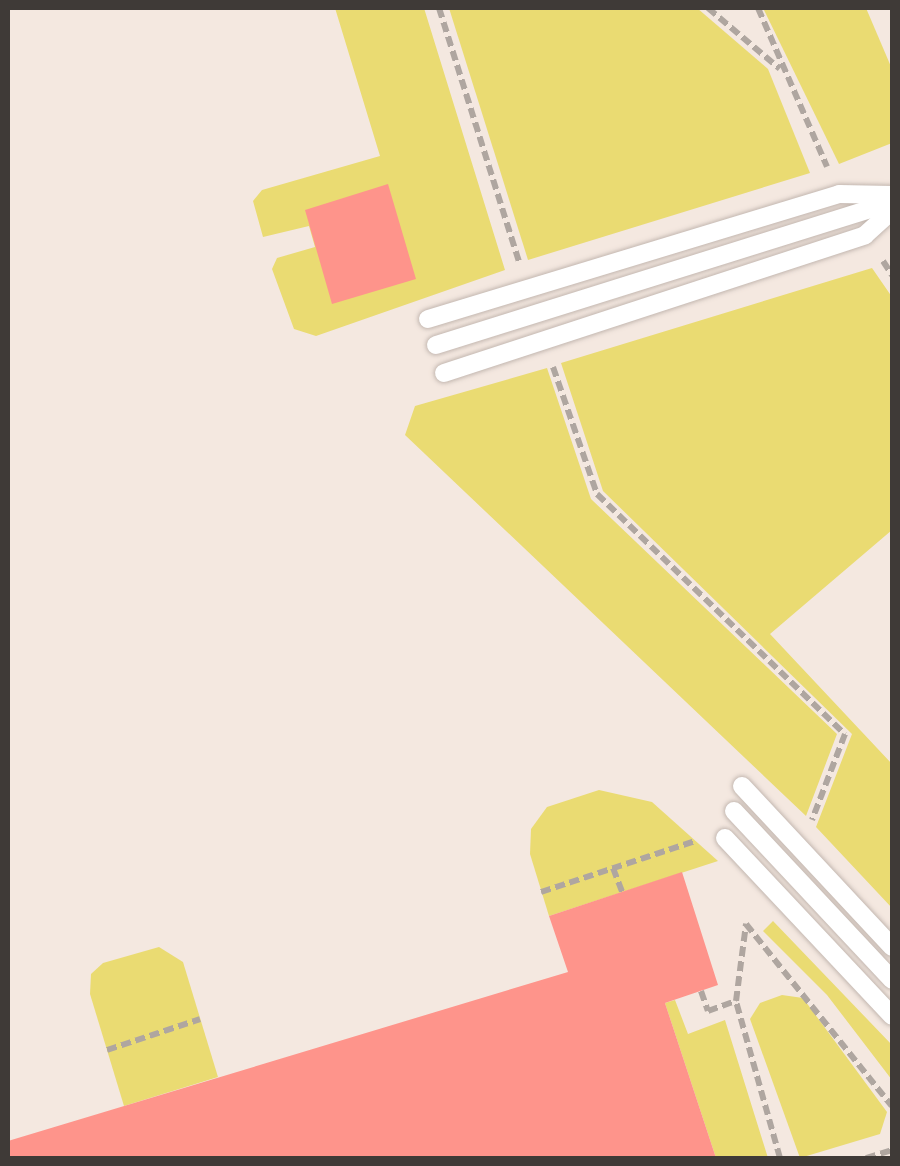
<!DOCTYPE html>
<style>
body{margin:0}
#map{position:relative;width:900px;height:1166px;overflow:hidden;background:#f4e8e0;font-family:Overpass,sans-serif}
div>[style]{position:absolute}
.green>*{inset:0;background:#eadb72}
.building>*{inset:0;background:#fe948b}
.path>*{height:6px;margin-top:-3px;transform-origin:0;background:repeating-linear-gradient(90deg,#afa6a0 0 10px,transparent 0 15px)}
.roads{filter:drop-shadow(0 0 2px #c3b7b0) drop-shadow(0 0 2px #c3b7b0)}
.service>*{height:18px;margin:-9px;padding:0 9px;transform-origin:9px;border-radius:9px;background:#fff}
span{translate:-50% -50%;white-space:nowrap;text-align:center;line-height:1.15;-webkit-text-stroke:8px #fef6f2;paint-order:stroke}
.frame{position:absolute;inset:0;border:10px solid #3f3a37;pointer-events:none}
</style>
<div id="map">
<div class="green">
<div style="clip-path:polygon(335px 8px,424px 8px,505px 270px,316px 336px,294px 329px,272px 269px,277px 258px,315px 247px,309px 226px,263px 237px,253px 201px,262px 190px,380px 156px)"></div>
<div style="clip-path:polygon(449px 8px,697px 8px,768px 69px,810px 173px,528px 260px)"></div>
<div style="clip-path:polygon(763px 8px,866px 8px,892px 69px,892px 143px,839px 164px)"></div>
<div style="clip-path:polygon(872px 268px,892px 297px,892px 530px,770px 634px,892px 764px,892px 908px,816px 827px,852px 734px,603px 491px,561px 363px)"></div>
<div style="clip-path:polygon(547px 368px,591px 499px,837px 734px,806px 816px,405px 435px,415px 406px)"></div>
<div style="clip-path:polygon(599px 790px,652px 802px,718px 861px,549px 916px,530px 854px,531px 829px,547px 807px)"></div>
<div style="clip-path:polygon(773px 921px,892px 1045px,892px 1080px,827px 995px,763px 931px)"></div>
<div style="clip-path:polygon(159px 947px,183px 962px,218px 1077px,124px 1106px,90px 994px,91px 974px,103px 963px)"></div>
<div style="clip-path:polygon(782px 995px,803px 998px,887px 1112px,880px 1134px,800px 1158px,750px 1019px,760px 1003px)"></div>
<div style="clip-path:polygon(675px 1000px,688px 1034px,725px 1020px,768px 1158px,716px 1158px,665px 1003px)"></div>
</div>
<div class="building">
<div style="clip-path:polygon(388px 184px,416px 279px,332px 304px,305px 210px)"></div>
<div style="clip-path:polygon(682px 872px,718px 985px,665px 1003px,716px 1158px,8px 1158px,8px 1141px,568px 972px,549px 916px)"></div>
</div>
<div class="path">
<div style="left:439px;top:8px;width:266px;rotate:72.5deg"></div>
<div style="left:708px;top:8px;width:94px;rotate:40.3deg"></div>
<div style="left:758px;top:8px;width:173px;rotate:66.5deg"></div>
<div style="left:883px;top:261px;width:17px;rotate:57deg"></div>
<div style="left:553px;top:367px;width:134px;rotate:70.9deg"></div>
<div style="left:597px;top:494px;width:345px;rotate:44.1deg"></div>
<div style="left:845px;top:734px;width:92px;rotate:111deg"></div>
<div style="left:613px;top:868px;width:26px;rotate:69deg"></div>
<div style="left:541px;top:892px;width:162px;rotate:-18.3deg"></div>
<div style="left:701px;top:991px;width:21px;rotate:71deg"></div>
<div style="left:708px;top:1011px;width:30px;rotate:-20deg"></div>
<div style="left:107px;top:1050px;width:98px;rotate:-18.4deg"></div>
<div style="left:780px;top:1158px;width:163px;rotate:-105.7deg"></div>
<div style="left:736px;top:1001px;width:78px;rotate:-82.6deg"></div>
<div style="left:746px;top:924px;width:233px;rotate:51.3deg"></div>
<div style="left:866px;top:1158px;width:27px;rotate:-17deg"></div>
</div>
<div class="roads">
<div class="service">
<div style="left:428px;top:319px;width:430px;rotate:-16.9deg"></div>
<div style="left:839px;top:194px;width:53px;rotate:1.1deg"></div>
<div style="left:436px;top:345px;width:478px;rotate:-17.4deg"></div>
<div style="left:444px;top:373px;width:443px;rotate:-18.1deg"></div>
<div style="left:865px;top:235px;width:36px;rotate:-42deg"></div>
<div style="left:742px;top:786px;width:220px;rotate:47deg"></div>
<div style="left:734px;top:811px;width:231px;rotate:46.9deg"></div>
<div style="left:725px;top:838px;width:244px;rotate:46.8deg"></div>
</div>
</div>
<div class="frame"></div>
</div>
